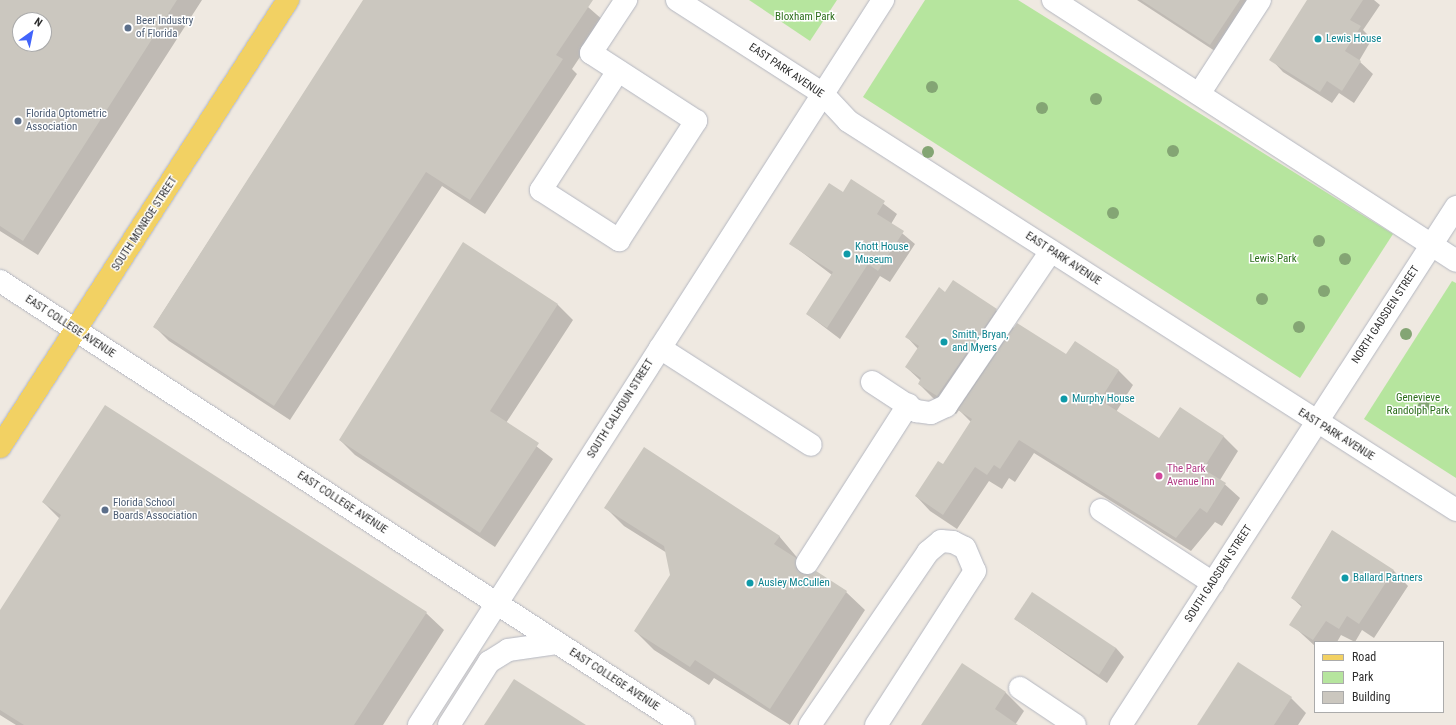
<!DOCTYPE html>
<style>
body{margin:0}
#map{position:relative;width:1456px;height:725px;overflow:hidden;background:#efe9e1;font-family:"Roboto Condensed",sans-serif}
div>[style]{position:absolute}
.green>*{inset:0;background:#b6e59e}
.shadow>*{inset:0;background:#0003}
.building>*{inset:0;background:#cbc7bf}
.roads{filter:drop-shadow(0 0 1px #b4b7c1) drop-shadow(0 0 1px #b4b7c1)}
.minor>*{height:22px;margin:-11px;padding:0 11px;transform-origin:11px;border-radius:11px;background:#fff}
.major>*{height:22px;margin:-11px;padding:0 11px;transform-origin:11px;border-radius:11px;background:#f2d163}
.trees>*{width:12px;height:12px;margin:-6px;border-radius:50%;background:#84a574}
.dots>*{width:11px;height:11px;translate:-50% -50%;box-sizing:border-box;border:2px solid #fff;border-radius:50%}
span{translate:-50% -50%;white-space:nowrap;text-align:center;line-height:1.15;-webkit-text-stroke:3px #fff;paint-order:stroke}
.park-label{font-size:11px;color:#2c6e1b}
.service-label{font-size:11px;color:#4e5e75}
.left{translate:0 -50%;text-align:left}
.culture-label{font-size:11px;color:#0d838f}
.street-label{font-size:11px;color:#2e2e2e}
.hotel-label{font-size:11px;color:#b23c85}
.legend{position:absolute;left:1314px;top:641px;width:130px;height:72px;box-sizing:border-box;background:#fff;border:1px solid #ababab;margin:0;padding:5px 7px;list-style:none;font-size:12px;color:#2e2e2e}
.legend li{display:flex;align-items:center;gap:8px;height:20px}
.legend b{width:20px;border:1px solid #ababab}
.north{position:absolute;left:12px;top:12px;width:40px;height:40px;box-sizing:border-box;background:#fff;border:1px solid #ababab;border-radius:50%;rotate:33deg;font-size:11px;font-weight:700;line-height:16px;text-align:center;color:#2e2e2e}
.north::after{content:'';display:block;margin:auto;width:14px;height:18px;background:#4264fb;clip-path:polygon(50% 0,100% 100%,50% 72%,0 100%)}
</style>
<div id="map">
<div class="green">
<div style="clip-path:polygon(749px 0,837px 0,810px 41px)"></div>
<div style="clip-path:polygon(925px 0,1018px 0,1393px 234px,1300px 378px,863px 97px)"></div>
<div style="clip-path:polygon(1452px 281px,1456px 283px,1456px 478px,1364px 419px)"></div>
</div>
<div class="shadow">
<div style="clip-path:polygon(evenodd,0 0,202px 0,38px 255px,0 231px,0 0,20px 20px,44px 20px,44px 44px,20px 44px,20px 20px)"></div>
<div style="clip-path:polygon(364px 0,580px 0,604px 21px,572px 69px,577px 74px,485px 214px,442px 186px,290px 420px,169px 341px,154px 326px)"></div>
<div style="clip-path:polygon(1137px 0,1256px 0,1221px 55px)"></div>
<div style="clip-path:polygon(1309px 0,1374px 0,1380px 5px,1363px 30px,1372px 39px,1359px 61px,1373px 74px,1354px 103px,1339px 93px,1332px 103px,1283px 72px,1271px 59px)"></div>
<div style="clip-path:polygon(852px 180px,897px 214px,891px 224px,915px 244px,890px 282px,880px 276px,840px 339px,807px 314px,832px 275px,791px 244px,843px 194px)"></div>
<div style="clip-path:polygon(463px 244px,558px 305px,573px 320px,506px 423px,553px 459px,495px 547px,355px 455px,340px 440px)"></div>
<div style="clip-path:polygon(945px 293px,996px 310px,1015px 329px,1067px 356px,1075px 342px,1119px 371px,1133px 385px,1116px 412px,1159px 440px,1180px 408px,1224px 437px,1238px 451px,1220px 480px,1240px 498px,1222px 526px,1215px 522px,1191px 551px,1034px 453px,1015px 482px,1009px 478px,1002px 489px,989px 481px,957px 529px,930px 511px,916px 496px,943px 466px,971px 422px,959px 410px,956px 414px,937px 402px,919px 384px,921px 381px,906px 367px,918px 349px,907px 337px)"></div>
<div style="clip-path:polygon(43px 502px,426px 613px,444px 630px,383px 725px,16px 725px,0 715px,0 612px,60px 519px)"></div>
<div style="clip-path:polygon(606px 508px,779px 536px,811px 574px,846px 592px,865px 610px,790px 725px,714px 678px,709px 685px,654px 650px,635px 631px,671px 576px,667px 553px,624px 526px)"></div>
<div style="clip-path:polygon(1332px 531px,1394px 571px,1408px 586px,1374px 638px,1362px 630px,1355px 642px,1341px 635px,1337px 642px,1315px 642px,1315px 646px,1291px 624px,1302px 607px,1292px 598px)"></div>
<div style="clip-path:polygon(1015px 619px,1116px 648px,1124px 657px,1107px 683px)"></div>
<div style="clip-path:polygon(962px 665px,1006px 693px,1024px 711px,1015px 725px,923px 725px)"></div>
<div style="clip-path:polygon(1291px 698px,1306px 713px,1298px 725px,1202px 725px)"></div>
</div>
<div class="building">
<div style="clip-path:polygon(evenodd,0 0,177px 0,23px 241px,0 226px,0 0,20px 20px,44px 20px,44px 44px,20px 44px,20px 20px)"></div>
<div style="clip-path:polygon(363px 0,593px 0,556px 55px,563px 59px,470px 200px,426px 172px,274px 406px,153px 327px)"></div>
<div style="clip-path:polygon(1141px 0,1240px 0,1210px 45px)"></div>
<div style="clip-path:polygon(1307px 0,1363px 0,1350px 20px,1361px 26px,1345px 51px,1361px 61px,1342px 91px,1327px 81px,1320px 92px,1269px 60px)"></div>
<div style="clip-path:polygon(851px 179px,885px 201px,877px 214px,904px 231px,878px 271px,868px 264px,827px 328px,806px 314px,833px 272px,789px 244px,829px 183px,843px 192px)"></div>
<div style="clip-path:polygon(463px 242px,558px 304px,490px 411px,539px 443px,480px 533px,339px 440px)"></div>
<div style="clip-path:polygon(953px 280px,997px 309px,937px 396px,918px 384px,921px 378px,905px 367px,919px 346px,905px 337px,939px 287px,945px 292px)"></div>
<div style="clip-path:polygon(1017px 323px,1066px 354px,1075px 341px,1119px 370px,1100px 400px,1159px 438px,1180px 407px,1224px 436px,1203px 469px,1226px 483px,1207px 513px,1200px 508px,1176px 538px,1019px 440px,1000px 469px,994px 465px,987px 475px,975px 467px,943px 515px,915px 496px,938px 461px,943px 464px,972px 419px,958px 410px)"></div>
<div style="clip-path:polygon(105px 405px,427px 612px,354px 725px,24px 725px,0 710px,0 610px,61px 515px,42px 502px)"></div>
<div style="clip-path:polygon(644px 447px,780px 536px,774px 544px,796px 558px,796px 568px,800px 573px,807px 575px,816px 571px,847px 591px,770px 709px,695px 660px,690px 667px,634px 631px,670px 575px,664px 546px,604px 508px)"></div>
<div style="clip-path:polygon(1332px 530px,1394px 570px,1359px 624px,1347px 616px,1339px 629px,1326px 621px,1313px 640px,1289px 625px,1302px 605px,1291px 598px)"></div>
<div style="clip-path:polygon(1032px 592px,1116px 648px,1099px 675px,1014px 619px)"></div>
<div style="clip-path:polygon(1238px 662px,1292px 697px,1274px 725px,1197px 725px)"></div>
<div style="clip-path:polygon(962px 663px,1006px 692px,995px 709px,1018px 725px,921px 725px)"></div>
<div style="clip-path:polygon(514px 679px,586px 725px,484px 725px)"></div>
</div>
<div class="roads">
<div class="minor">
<div style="left:677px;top:0;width:172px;rotate:32.7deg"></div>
<div style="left:822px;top:93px;width:38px;rotate:47deg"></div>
<div style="left:848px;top:121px;width:722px;rotate:32.61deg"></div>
<div style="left:1053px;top:0;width:480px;rotate:32.9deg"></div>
<div style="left:618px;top:71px;width:142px;rotate:122.9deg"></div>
<div style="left:541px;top:190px;width:93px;rotate:32.7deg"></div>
<div style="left:619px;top:240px;width:142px;rotate:-57.1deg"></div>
<div style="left:696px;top:121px;width:125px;rotate:-147.1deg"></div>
<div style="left:591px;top:53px;width:64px;rotate:-56.6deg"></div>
<div style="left:1199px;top:94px;width:112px;rotate:-57deg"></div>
<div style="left:0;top:281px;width:815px;rotate:32.99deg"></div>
<div style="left:660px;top:348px;width:179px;rotate:32.7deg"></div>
<div style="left:872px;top:382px;width:53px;rotate:33.4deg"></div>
<div style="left:916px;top:411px;width:15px;rotate:8deg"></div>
<div style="left:931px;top:413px;width:17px;rotate:-25deg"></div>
<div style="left:946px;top:406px;width:187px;rotate:-55.9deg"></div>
<div style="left:1101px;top:510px;width:134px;rotate:33.1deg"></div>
<div style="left:807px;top:563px;width:188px;rotate:-57.4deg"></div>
<div style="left:1020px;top:688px;width:66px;rotate:33.9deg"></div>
<div style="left:419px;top:725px;width:861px;rotate:-57.38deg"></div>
<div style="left:449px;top:725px;width:75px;rotate:-57.6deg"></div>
<div style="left:489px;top:662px;width:22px;rotate:-32deg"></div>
<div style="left:508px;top:650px;width:49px;rotate:-8.1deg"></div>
<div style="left:810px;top:725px;width:209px;rotate:-55.7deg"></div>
<div style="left:928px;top:552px;width:17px;rotate:-40deg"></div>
<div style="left:941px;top:541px;width:12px;rotate:5deg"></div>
<div style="left:953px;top:542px;width:13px;rotate:27deg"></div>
<div style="left:965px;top:548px;width:25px;rotate:67deg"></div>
<div style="left:975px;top:571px;width:183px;rotate:122.7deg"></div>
<div style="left:1121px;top:725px;width:617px;rotate:-57.11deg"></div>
</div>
<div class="major">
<div style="left:0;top:447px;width:532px;rotate:-57.21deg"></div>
</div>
</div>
<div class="trees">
<div style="left:932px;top:87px"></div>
<div style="left:1096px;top:99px"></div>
<div style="left:1042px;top:108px"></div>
<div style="left:1173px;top:151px"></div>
<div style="left:928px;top:152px"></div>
<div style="left:1113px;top:213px"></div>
<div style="left:1319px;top:241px"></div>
<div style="left:1345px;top:259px"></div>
<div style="left:1324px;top:291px"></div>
<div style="left:1262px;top:299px"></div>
<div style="left:1299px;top:327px"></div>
<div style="left:1406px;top:334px"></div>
<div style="left:1424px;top:406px"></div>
</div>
<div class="dots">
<div style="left:128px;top:28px;background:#5c6f8a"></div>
<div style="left:1318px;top:39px;background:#0f9aa8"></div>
<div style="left:18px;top:121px;background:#5c6f8a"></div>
<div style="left:847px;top:254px;background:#0f9aa8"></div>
<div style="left:944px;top:342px;background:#0f9aa8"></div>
<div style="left:1064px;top:399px;background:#0f9aa8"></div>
<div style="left:1159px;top:476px;background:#d1479c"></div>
<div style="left:105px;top:510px;background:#5c6f8a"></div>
<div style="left:1345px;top:578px;background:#0f9aa8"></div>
<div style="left:750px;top:583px;background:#0f9aa8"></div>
</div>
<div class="park-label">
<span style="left:805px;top:17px">Bloxham Park</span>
<span style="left:1273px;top:259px">Lewis Park</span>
<span style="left:1418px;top:405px">Genevieve<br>Randolph Park</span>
</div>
<div class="service-label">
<span class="left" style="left:136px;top:28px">Beer Industry<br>of Florida</span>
<span class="left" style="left:26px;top:121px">Florida Optometric<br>Association</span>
<span class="left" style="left:113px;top:510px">Florida School<br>Boards Association</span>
</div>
<div class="culture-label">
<span class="left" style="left:1326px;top:39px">Lewis House</span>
<span class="left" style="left:855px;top:254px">Knott House<br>Museum</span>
<span class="left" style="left:952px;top:342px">Smith, Bryan,<br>and Myers</span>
<span class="left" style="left:1072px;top:399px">Murphy House</span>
<span class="left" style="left:1353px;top:578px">Ballard Partners</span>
<span class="left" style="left:758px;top:583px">Ausley McCullen</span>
</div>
<div class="street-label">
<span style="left:786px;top:71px;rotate:34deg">EAST PARK AVENUE</span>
<span style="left:145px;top:224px;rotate:-57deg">SOUTH MONROE STREET</span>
<span style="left:1063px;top:259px;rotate:33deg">EAST PARK AVENUE</span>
<span style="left:1386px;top:315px;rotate:-57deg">NORTH GADSDEN STREET</span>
<span style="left:70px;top:327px;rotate:33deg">EAST COLLEGE AVENUE</span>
<span style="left:621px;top:409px;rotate:-58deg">SOUTH CALHOUN STREET</span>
<span style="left:1336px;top:435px;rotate:32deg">EAST PARK AVENUE</span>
<span style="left:342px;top:503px;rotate:33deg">EAST COLLEGE AVENUE</span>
<span style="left:1219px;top:574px;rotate:-57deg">SOUTH GADSDEN STREET</span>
<span style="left:614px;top:680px;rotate:33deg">EAST COLLEGE AVENUE</span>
</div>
<div class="hotel-label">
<span class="left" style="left:1167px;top:476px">The Park<br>Avenue Inn</span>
</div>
<ul class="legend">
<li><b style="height:5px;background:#f2d163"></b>Road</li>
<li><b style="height:11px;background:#b6e59e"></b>Park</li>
<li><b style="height:11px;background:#cbc7bf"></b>Building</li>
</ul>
<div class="north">N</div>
</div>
